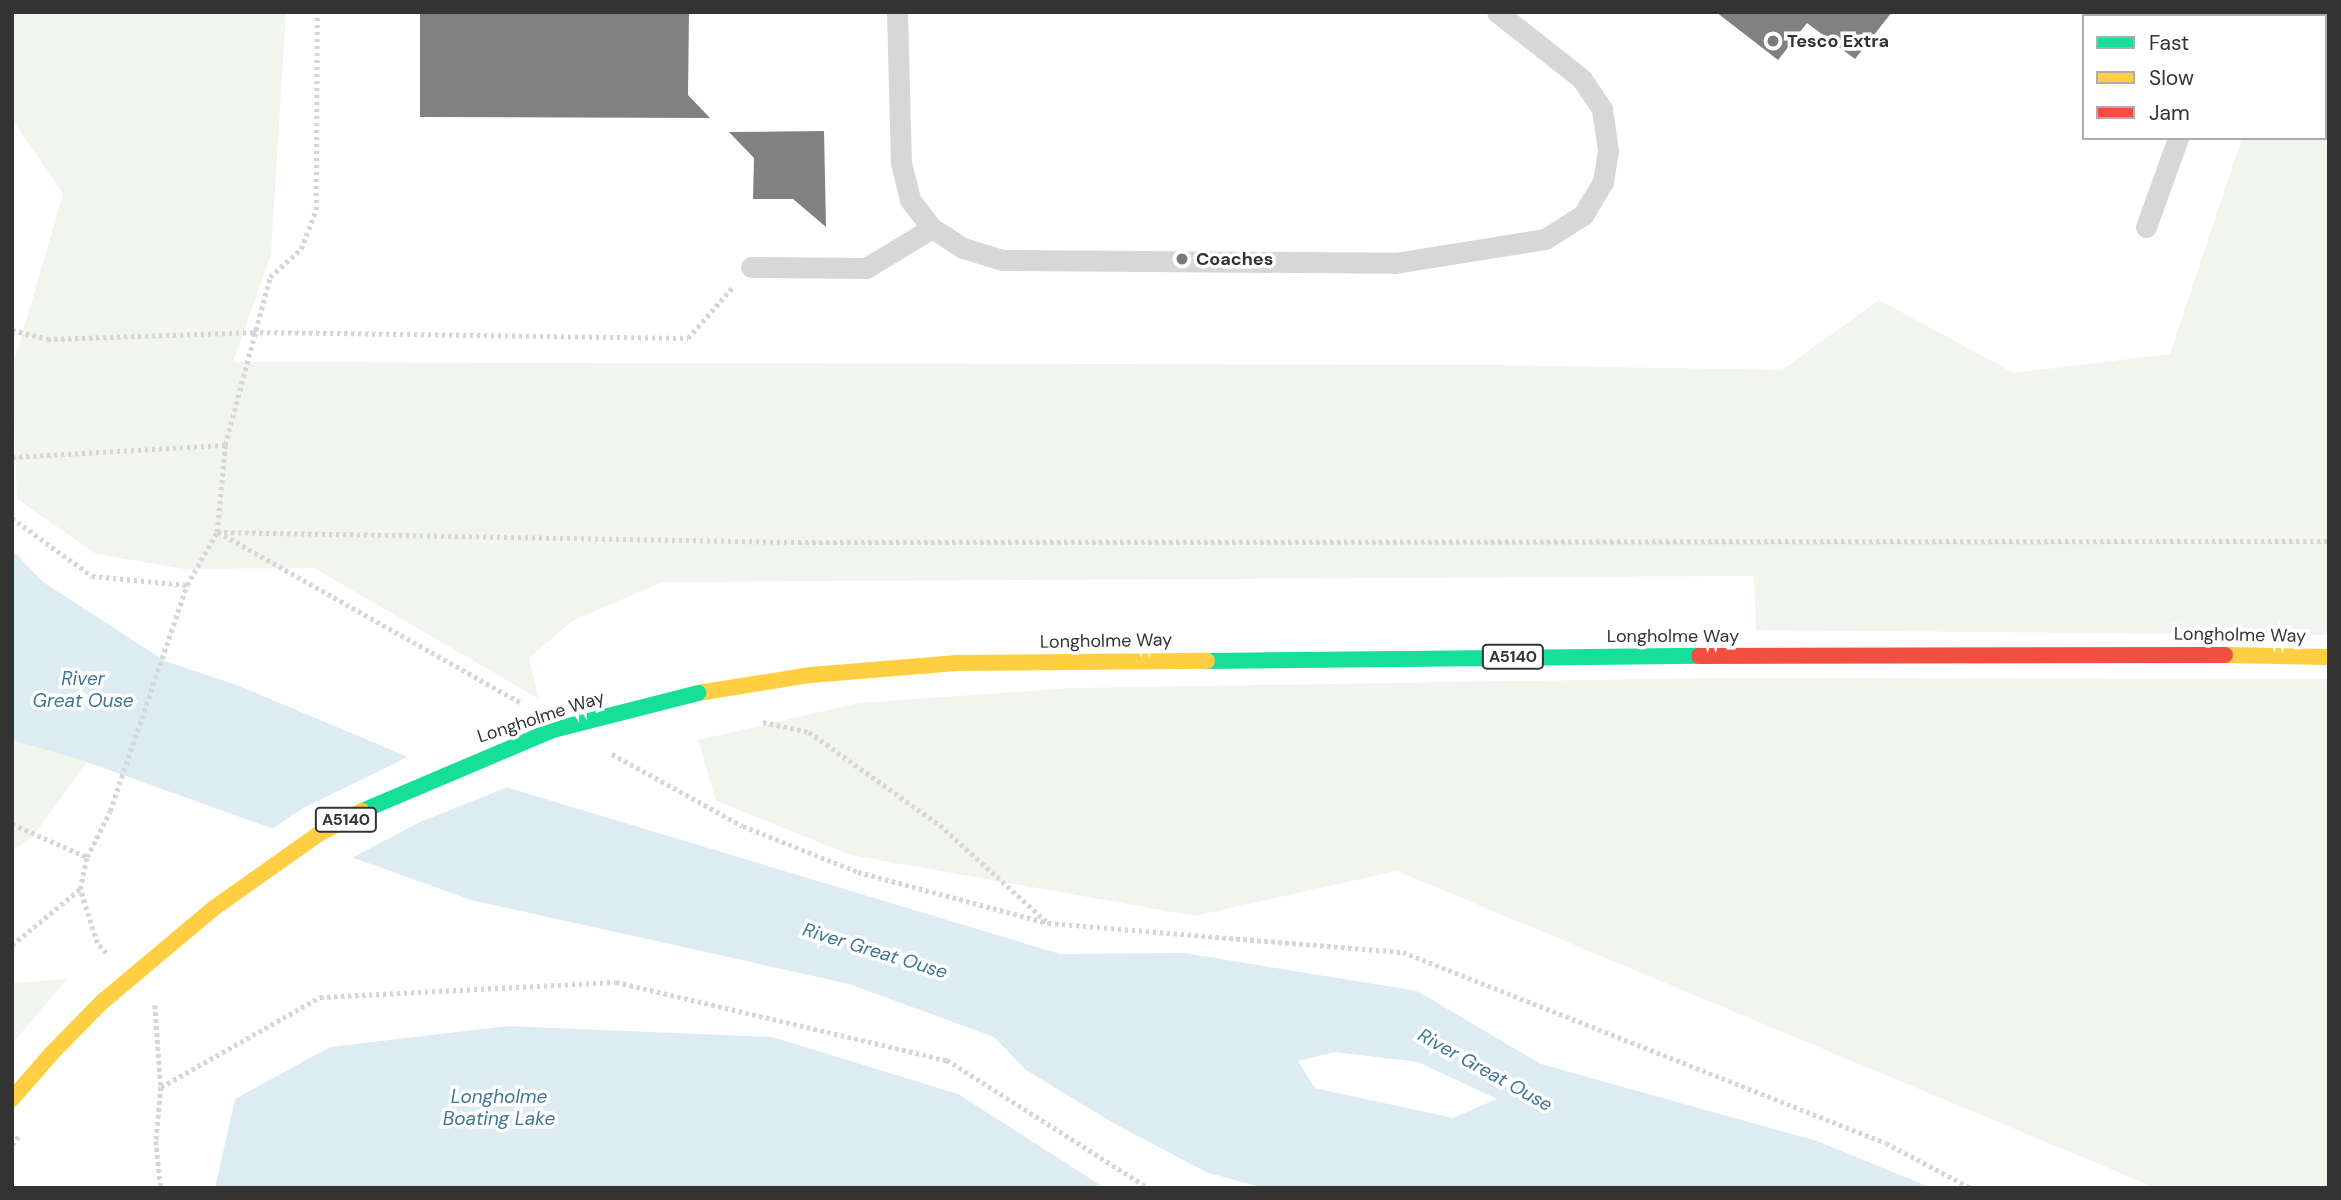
<!DOCTYPE html>
<style>
body{margin:0}
#map{position:relative;width:2341px;height:1200px;overflow:hidden;background:#fff;font-family:"DM Sans",sans-serif}
div>[style]{position:absolute}
.green>*{inset:0;background:#f1f5ed}
.water>*{inset:0;background:#ddebf3}
.pier>*{inset:0;background:#fff}
.building>*{inset:0;background:#818181}
.path>*{height:4.5px;margin-top:-2.25px;transform-origin:0;background:repeating-linear-gradient(90deg,#d6d6d6 0 3.5px,transparent 0 7px)}
.lane>*{height:21px;margin:-10.5px;padding:0 10.5px;transform-origin:10.5px;border-radius:10.5px;background:#d7d7d7}
.fast>*{height:16px;margin:-8px;padding:0 8px;transform-origin:8px;border-radius:8px;background:#16e098}
.slow>*{height:16px;margin:-8px;padding:0 8px;transform-origin:8px;border-radius:8px;background:#ffcf43}
.jam>*{height:16px;margin:-8px;padding:0 8px;transform-origin:8px;border-radius:8px;background:#f24e42}
.fast-bridge>*{height:16px;margin:-8px;padding:0 8px;transform-origin:8px;border-radius:8px;background:#16e098}
.slow-bridge>*{height:16px;margin:-8px;padding:0 8px;transform-origin:8px;border-radius:8px;background:#ffcf43}
.dots>*{width:19px;height:19px;translate:-50% -50%;box-sizing:border-box;border:4px solid #fff;border-radius:50%}
span{translate:-50% -50%;white-space:nowrap;text-align:center;line-height:1.15;-webkit-text-stroke:7px #fff;paint-order:stroke}
.shield-label span{padding:2px 5px;background:#fff;border:2px solid;border-radius:5px;-webkit-text-stroke-width:0}
.shield-label{font-size:16px;color:#333;font-weight:700}
.poi-label{font-size:18px;color:#333;font-weight:700}
.left{translate:0 -50%;text-align:left}
.street-label{font-size:18px;color:#333}
.water-label{font-size:19px;color:#3f7597;font-style:italic}
.frame{position:absolute;inset:0;border:14px solid #333;pointer-events:none}
.legend{position:absolute;left:2082px;top:14px;width:245px;height:126px;box-sizing:border-box;background:#fff;border:2px solid #adadad;margin:0;padding:9px 12px;list-style:none;font-size:21px;color:#333}
.legend li{display:flex;align-items:center;gap:14px;height:35px}
.legend b{width:35px;border:2px solid #adadad}
</style>
<div id="map">
<div class="green">
<div style="clip-path:polygon(12px 12px,286px 12px,271px 255px,233px 362px,1496px 365px,1782px 370px,1879px 300px,2014px 373px,2170px 354px,2242px 138px,2325px 138px,2325px 16px,2283px 16px,2329px 12px,2329px 635px,1756px 630px,1754px 576px,663px 582px,572px 621px,529px 658px,539px 699px,314px 568px,184px 569px,96px 554px,17px 499px,12px 369px,63px 194px,12px 119px)"></div>
<div style="clip-path:polygon(1709px 678px,2329px 679px,2329px 1188px,2156px 1188px,1397px 871px,1195px 916px,850px 855px,716px 801px,698px 740px,858px 703px,1072px 688px)"></div>
<div style="clip-path:polygon(12px 740px,87px 762px,34px 835px,12px 851px)"></div>
<div style="clip-path:polygon(67px 979px,12px 1044px,12px 983px)"></div>
</div>
<div class="water">
<div style="clip-path:polygon(evenodd,12px 550px,43px 582px,165px 661px,237px 685px,413px 759px,1060px 954px,1184px 953px,1417px 991px,1541px 1064px,1817px 1141px,1932px 1188px,1263px 1188px,1206px 1172px,1115px 1124px,1026px 1070px,994px 1037px,849px 984px,471px 900px,87px 762px,12px 740px,12px 550px,1335px 1052px,1418px 1062px,1497px 1099px,1453px 1118px,1315px 1088px,1298px 1061px,1335px 1052px)"></div>
<div style="clip-path:polygon(508px 1026px,772px 1037px,958px 1094px,1105px 1188px,215px 1188px,235px 1099px,330px 1047px)"></div>
</div>
<div class="pier">
<div style="clip-path:polygon(412px 755px,515px 784px,420px 822px,348px 860px,269px 831px,303px 808px)"></div>
</div>
<div class="building">
<div style="clip-path:polygon(420px 12px,689px 12px,688px 95px,710px 118px,420px 117px)"></div>
<div style="clip-path:polygon(1716px 12px,1892px 12px,1855px 59px,1807px 23px,1778px 60px)"></div>
<div style="clip-path:polygon(824px 131px,826px 227px,793px 199px,753px 199px,754px 158px,729px 132px)"></div>
</div>
<div class="path">
<div style="left:12px;top:330px;width:36px;rotate:14deg"></div>
<div style="left:47px;top:339px;width:206px;rotate:-1.9deg"></div>
<div style="left:253px;top:332px;width:435px;rotate:0.8deg"></div>
<div style="left:688px;top:338px;width:67px;rotate:-48.7deg"></div>
<div style="left:12px;top:457px;width:213px;rotate:-3.2deg"></div>
<div style="left:12px;top:518px;width:99px;rotate:35.9deg"></div>
<div style="left:92px;top:576px;width:95px;rotate:5.4deg"></div>
<div style="left:217px;top:532px;width:581px;rotate:0.99deg"></div>
<div style="left:798px;top:542px;width:1531px;rotate:-0.04deg"></div>
<div style="left:218px;top:532px;width:349px;rotate:29.4deg"></div>
<div style="left:763px;top:722px;width:47px;rotate:12.3deg"></div>
<div style="left:809px;top:732px;width:161px;rotate:35.4deg"></div>
<div style="left:940px;top:825px;width:144px;rotate:42.2deg"></div>
<div style="left:612px;top:754px;width:149px;rotate:28.8deg"></div>
<div style="left:743px;top:826px;width:124px;rotate:21.8deg"></div>
<div style="left:858px;top:872px;width:197px;rotate:15deg"></div>
<div style="left:1048px;top:923px;width:356px;rotate:4.7deg"></div>
<div style="left:1403px;top:952px;width:519px;rotate:21.58deg"></div>
<div style="left:1886px;top:1143px;width:96px;rotate:27.9deg"></div>
<div style="left:12px;top:824px;width:82px;rotate:23.7deg"></div>
<div style="left:12px;top:945px;width:88px;rotate:-39.5deg"></div>
<div style="left:106px;top:953px;width:13px;rotate:-132deg"></div>
<div style="left:97px;top:943px;width:57px;rotate:-107.5deg"></div>
<div style="left:80px;top:889px;width:33px;rotate:-78deg"></div>
<div style="left:87px;top:857px;width:51px;rotate:-63.4deg"></div>
<div style="left:110px;top:811px;width:239px;rotate:-71.2deg"></div>
<div style="left:187px;top:585px;width:61px;rotate:-60.5deg"></div>
<div style="left:217px;top:532px;width:87px;rotate:-84.7deg"></div>
<div style="left:225px;top:445px;width:174px;rotate:-75deg"></div>
<div style="left:270px;top:277px;width:42px;rotate:-42.1deg"></div>
<div style="left:301px;top:249px;width:42px;rotate:-69deg"></div>
<div style="left:316px;top:210px;width:198px;rotate:-89.7deg"></div>
<div style="left:155px;top:1005px;width:82px;rotate:85.8deg"></div>
<div style="left:161px;top:1087px;width:54px;rotate:95.3deg"></div>
<div style="left:156px;top:1141px;width:47px;rotate:83.9deg"></div>
<div style="left:161px;top:1087px;width:183px;rotate:-29.5deg"></div>
<div style="left:320px;top:997px;width:296px;rotate:-2.9deg"></div>
<div style="left:616px;top:982px;width:340px;rotate:13.3deg"></div>
<div style="left:947px;top:1060px;width:239px;rotate:32.4deg"></div>
<div style="left:12px;top:1145px;width:14px;rotate:-54deg"></div>
</div>
<div class="lane">
<div style="left:897px;top:12px;width:151px;rotate:88.5deg"></div>
<div style="left:901px;top:163px;width:38px;rotate:76deg"></div>
<div style="left:910px;top:200px;width:36px;rotate:52deg"></div>
<div style="left:932px;top:228px;width:37px;rotate:33deg"></div>
<div style="left:963px;top:248px;width:41px;rotate:17.1deg"></div>
<div style="left:1002px;top:260px;width:393px;rotate:0.4deg"></div>
<div style="left:1395px;top:263px;width:152px;rotate:-9.1deg"></div>
<div style="left:1545px;top:239px;width:45px;rotate:-32.3deg"></div>
<div style="left:1583px;top:215px;width:39px;rotate:-59deg"></div>
<div style="left:1603px;top:182px;width:32px;rotate:-81deg"></div>
<div style="left:1608px;top:150px;width:41px;rotate:-98.3deg"></div>
<div style="left:1602px;top:109px;width:36px;rotate:-124deg"></div>
<div style="left:1582px;top:79px;width:108px;rotate:-141.8deg"></div>
<div style="left:2222px;top:16px;width:4px;rotate:-76deg"></div>
<div style="left:2146px;top:227px;width:95px;rotate:-70.2deg"></div>
<div style="left:751px;top:267px;width:115px;rotate:0.5deg"></div>
<div style="left:866px;top:268px;width:77px;rotate:-31.2deg"></div>
</div>
<div class="fast">
<div style="left:1207px;top:661px;width:492px;rotate:-0.6deg"></div>
</div>
<div class="slow">
<div style="left:2225px;top:655px;width:104px;rotate:1.1deg"></div>
<div style="left:698px;top:693px;width:114px;rotate:-9.1deg"></div>
<div style="left:811px;top:675px;width:146px;rotate:-4.7deg"></div>
<div style="left:957px;top:663px;width:250px;rotate:-0.5deg"></div>
<div style="left:12px;top:1099px;width:61px;rotate:-49deg"></div>
</div>
<div class="jam">
<div style="left:1699px;top:656px;width:526px;rotate:-0.11deg"></div>
</div>
<div class="fast-bridge">
<div style="left:362px;top:811px;width:207px;rotate:-23deg"></div>
<div style="left:553px;top:730px;width:150px;rotate:-14.3deg"></div>
</div>
<div class="slow-bridge">
<div style="left:52px;top:1053px;width:71px;rotate:-45.6deg"></div>
<div style="left:102px;top:1002px;width:146px;rotate:-40deg"></div>
<div style="left:214px;top:908px;width:126px;rotate:-35.3deg"></div>
<div style="left:317px;top:835px;width:51px;rotate:-28.1deg"></div>
</div>
<div class="dots">
<div style="left:1773px;top:41px;background:#7a7a7a"></div>
<div style="left:1182px;top:259px;background:#7a7a7a"></div>
</div>
<div class="shield-label">
<span style="left:1513px;top:657px">A5140</span>
<span style="left:346px;top:820px">A5140</span>
</div>
<div class="poi-label">
<span class="left" style="left:1787px;top:41px">Tesco Extra</span>
<span class="left" style="left:1196px;top:259px">Coaches</span>
</div>
<div class="street-label">
<span style="left:2240px;top:635px;rotate:1deg">Longholme Way</span>
<span style="left:1673px;top:636px">Longholme Way</span>
<span style="left:1106px;top:641px;rotate:-1deg">Longholme Way</span>
<span style="left:541px;top:717px;rotate:-18deg">Longholme Way</span>
</div>
<div class="water-label">
<span style="left:83px;top:690px">River<br>Great Ouse</span>
<span style="left:875px;top:951px;rotate:17deg">River Great Ouse</span>
<span style="left:1485px;top:1070px;rotate:29deg">River Great Ouse</span>
<span style="left:499px;top:1108px">Longholme<br>Boating Lake</span>
</div>
<div class="frame"></div>
<ul class="legend">
<li><b style="height:9px;background:#16e098"></b>Fast</li>
<li><b style="height:9px;background:#ffcf43"></b>Slow</li>
<li><b style="height:9px;background:#f24e42"></b>Jam</li>
</ul>
</div>
